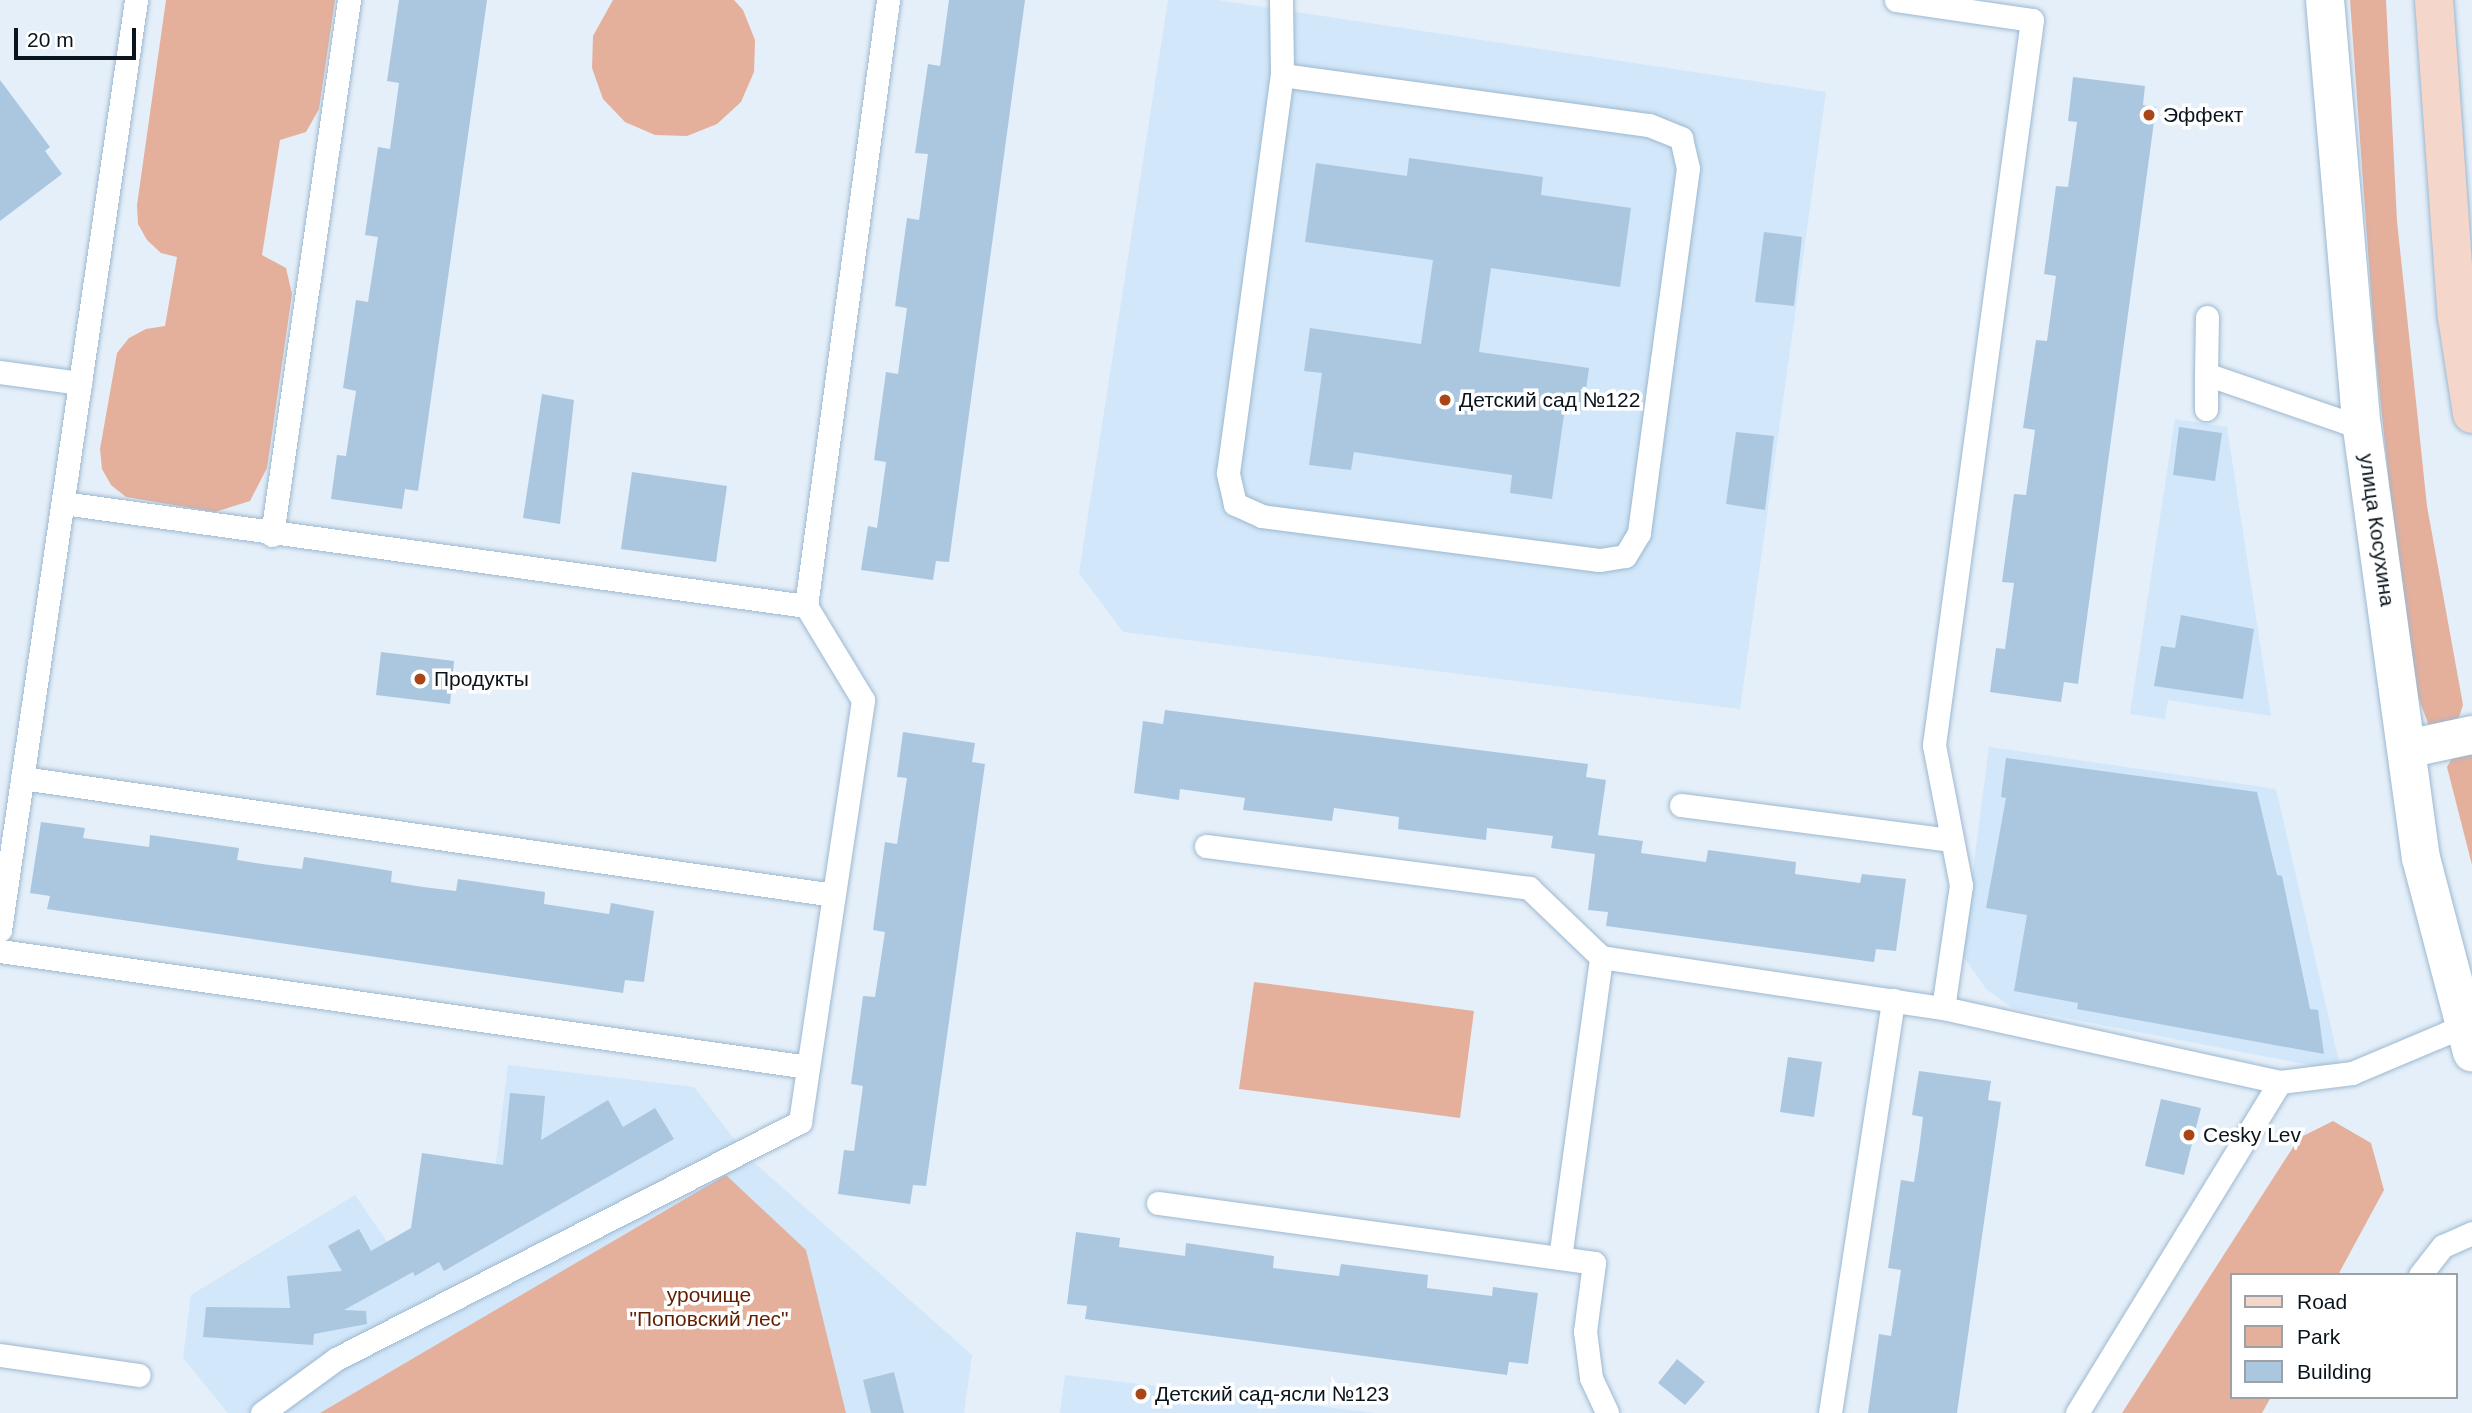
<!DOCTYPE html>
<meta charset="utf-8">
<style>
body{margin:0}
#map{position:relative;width:2472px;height:1413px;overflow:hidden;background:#e4eff9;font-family:Helvetica,sans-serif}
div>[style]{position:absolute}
.built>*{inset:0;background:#d2e7f9}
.green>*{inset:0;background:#e4b09c}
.building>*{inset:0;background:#abc7df}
.roads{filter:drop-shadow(0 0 2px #9db8d0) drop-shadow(0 0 2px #9db8d0)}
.lane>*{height:23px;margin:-11.5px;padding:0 11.5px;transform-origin:11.5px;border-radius:11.5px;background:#fff}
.street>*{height:38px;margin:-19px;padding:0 19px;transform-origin:19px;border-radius:19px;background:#fff}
.secondary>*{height:38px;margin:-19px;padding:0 19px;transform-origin:19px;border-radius:19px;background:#f4d6ca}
.dots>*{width:19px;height:19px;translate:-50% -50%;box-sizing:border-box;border:4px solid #fff;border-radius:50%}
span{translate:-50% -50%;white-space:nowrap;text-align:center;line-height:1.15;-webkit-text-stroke:7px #fff;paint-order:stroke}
.poi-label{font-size:21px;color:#0a141c}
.left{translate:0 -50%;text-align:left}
.street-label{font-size:21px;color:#0a141c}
.park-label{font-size:21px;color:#621e00}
.legend{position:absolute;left:2230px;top:1273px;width:228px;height:126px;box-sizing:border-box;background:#fff;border:2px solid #9da1a4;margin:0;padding:9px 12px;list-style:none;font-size:21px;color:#0a141c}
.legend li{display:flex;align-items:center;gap:14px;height:35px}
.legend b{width:35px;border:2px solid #9da1a4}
.scale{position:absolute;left:14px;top:28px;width:122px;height:32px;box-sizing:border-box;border:4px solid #0a141c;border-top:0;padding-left:9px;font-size:21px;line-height:24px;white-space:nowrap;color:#0a141c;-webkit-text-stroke:5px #fff;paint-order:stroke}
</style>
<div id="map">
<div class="built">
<div style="clip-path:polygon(1168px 0,1217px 0,1826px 92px,1740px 709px,1123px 632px,1079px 573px)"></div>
<div style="clip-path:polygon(2175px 419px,2227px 427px,2271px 716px,2168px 700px,2165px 719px,2130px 714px)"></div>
<div style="clip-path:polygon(1989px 747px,2276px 789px,2341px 1071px,2013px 1008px,1987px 990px,1962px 955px)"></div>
<div style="clip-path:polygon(508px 1065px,694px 1087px,749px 1158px,972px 1355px,964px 1413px,228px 1413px,183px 1358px,191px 1295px,355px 1195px,388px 1243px,493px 1186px)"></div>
<div style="clip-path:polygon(1065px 1375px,1375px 1413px,1060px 1413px)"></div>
</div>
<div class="green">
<div style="clip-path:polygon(166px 0,335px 0,319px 109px,306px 132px,280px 140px,262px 255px,286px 268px,292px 294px,267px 468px,250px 501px,215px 512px,126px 497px,111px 485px,102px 469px,100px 449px,117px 353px,129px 338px,146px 329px,165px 326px,177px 257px,161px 253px,147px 240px,138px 224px,137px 205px)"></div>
<div style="clip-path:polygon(613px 0,734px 0,743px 10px,755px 40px,754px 72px,741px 102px,717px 124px,687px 136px,655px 135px,625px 122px,603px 99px,592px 68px,593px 36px)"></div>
<div style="clip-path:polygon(2350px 0,2386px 0,2397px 221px,2427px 506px,2463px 705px,2458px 720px,2430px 728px,2418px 697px,2394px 530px,2375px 349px)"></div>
<div style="clip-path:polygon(2466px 753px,2472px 755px,2472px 865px,2447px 767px,2454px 755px)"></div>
<div style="clip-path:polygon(1254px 982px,1474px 1011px,1460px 1118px,1239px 1089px)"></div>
<div style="clip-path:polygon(2333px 1121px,2371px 1143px,2384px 1190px,2338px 1275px,2232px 1275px,2232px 1397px,2271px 1397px,2262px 1413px,2122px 1413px,2299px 1138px)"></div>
<div style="clip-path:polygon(726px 1175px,806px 1250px,846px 1413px,320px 1413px)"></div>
</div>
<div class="building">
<div style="clip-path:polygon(399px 0,487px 0,418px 491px,405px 489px,402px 509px,331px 499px,337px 455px,346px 456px,356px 391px,343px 388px,356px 300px,368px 302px,378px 237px,365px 235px,378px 147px,390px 149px,399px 83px,387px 81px)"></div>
<div style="clip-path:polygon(949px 0,1025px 0,949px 562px,936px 561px,933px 580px,861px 570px,868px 526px,877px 528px,886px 462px,874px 460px,886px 372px,898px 374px,907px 308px,895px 306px,907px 218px,919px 220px,928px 154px,915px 153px,928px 64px,940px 66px)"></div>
<div style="clip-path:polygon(2073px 77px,2145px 86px,2143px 105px,2156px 107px,2078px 684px,2064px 682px,2061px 702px,1990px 692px,1996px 648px,2005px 649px,2014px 583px,2002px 582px,2014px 494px,2026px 495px,2035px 430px,2023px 428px,2036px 340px,2047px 341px,2056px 276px,2044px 274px,2056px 186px,2068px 187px,2077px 122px,2068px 121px)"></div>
<div style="clip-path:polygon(0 80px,50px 147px,45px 151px,62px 174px,0 221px)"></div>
<div style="clip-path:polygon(1409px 158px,1543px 177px,1541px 195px,1631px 208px,1620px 287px,1491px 268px,1479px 352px,1589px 368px,1583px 411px,1565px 408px,1552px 499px,1510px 493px,1512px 475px,1428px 463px,1354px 452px,1351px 470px,1309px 465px,1322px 373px,1304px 371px,1310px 328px,1421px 344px,1433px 260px,1305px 242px,1316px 163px,1407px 176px)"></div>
<div style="clip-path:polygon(1764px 232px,1802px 237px,1794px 306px,1755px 302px)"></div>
<div style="clip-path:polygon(542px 394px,574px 400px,560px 524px,523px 518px)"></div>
<div style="clip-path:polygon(2179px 427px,2222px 433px,2215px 481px,2173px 475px)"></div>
<div style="clip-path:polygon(1736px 432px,1774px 436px,1765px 510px,1726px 504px)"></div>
<div style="clip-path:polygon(632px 472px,727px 486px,716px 562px,621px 549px)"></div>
<div style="clip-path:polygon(2181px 615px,2254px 629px,2243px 699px,2154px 686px,2161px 646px,2175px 648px)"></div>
<div style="clip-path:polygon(381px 652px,454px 661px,450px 704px,376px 695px)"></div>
<div style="clip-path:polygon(1165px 710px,1588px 764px,1586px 777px,1606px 780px,1598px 835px,1643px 841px,1641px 853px,1706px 862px,1708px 850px,1796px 862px,1795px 874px,1860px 883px,1862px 874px,1906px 879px,1896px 951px,1876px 949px,1874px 962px,1606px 926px,1608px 912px,1588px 910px,1595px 854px,1551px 848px,1553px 836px,1487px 828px,1486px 840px,1398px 829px,1399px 817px,1334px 808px,1332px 821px,1243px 810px,1245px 798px,1180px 789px,1179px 800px,1134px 793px,1143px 721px,1163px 724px)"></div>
<div style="clip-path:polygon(903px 732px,975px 743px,972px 762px,985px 764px,926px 1186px,913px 1185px,910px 1204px,838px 1194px,844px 1150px,854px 1151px,863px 1086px,851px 1084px,863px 996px,875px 997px,885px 932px,873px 930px,885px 842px,897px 844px,907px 778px,897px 777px)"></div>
<div style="clip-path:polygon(2006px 758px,2257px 792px,2277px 875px,2282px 876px,2310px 1009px,2318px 1010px,2324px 1054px,2077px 1009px,2078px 1003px,2014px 991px,2027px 915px,1986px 908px,2006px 798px,2001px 797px)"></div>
<div style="clip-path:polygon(41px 822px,85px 828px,83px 838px,149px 847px,150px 835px,239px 848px,237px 860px,269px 865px,302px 869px,304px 857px,392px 871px,391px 882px,423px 887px,456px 891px,458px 879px,545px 892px,544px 904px,609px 914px,611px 903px,654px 911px,644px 982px,625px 980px,623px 993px,47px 909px,50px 896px,30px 893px)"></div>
<div style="clip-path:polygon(1788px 1057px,1822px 1062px,1814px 1117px,1780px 1112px)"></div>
<div style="clip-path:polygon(1919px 1071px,1991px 1081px,1988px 1100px,2001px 1102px,1957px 1413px,1868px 1413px,1879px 1334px,1891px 1336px,1901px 1270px,1888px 1268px,1901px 1180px,1914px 1182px,1919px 1150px,1923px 1117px,1912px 1115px)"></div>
<div style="clip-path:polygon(510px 1093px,545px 1096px,541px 1140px,608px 1100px,623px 1127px,655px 1108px,674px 1139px,444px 1271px,439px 1262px,415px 1276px,413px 1272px,344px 1310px,366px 1311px,367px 1324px,314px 1334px,313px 1345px,203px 1337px,206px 1307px,290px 1308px,287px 1276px,342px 1271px,328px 1246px,359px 1229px,371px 1251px,411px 1228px,422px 1153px,503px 1165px)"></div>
<div style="clip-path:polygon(2161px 1099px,2201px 1108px,2184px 1175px,2145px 1166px)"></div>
<div style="clip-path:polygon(1076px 1232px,1120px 1238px,1119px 1247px,1185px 1256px,1186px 1243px,1274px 1256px,1273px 1268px,1339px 1276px,1341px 1264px,1428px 1275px,1427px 1288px,1492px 1296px,1493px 1287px,1538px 1293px,1528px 1364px,1509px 1362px,1507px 1375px,1085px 1319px,1087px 1306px,1067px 1304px)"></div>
<div style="clip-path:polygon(1677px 1359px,1705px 1382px,1685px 1405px,1658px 1383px)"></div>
<div style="clip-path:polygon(894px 1372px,904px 1413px,871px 1413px,863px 1380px)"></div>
</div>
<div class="roads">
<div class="lane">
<div style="left:1281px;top:0;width:75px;rotate:89.2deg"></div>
<div style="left:1896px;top:0;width:137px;rotate:8.4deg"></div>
<div style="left:2032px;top:20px;width:732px;rotate:97.7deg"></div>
<div style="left:1934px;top:745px;width:143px;rotate:79.1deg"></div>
<div style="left:1961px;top:885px;width:124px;rotate:98.3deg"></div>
<div style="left:1282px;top:75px;width:370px;rotate:7.8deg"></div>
<div style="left:1649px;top:125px;width:35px;rotate:22deg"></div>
<div style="left:1681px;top:138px;width:31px;rotate:77deg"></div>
<div style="left:1688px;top:168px;width:194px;rotate:97.7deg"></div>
<div style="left:1662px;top:360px;width:175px;rotate:97.6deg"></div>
<div style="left:1639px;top:533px;width:27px;rotate:121deg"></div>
<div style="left:1625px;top:556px;width:26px;rotate:171deg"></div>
<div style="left:1599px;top:560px;width:340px;rotate:-172.6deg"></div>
<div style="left:1262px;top:516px;width:30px;rotate:-156deg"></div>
<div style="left:1235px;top:504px;width:32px;rotate:-103deg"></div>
<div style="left:1228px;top:473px;width:402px;rotate:-82.3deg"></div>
<div style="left:2207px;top:317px;width:57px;rotate:91deg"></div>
<div style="left:2206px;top:374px;width:165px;rotate:19.1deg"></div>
<div style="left:0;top:372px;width:81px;rotate:7.8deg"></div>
<div style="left:2206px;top:409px;width:35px;rotate:-90deg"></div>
<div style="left:63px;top:503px;width:750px;rotate:7.89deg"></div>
<div style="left:272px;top:535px;width:541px;rotate:-81.81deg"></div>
<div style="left:22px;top:778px;width:820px;rotate:8.2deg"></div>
<div style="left:1681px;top:805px;width:273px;rotate:7.4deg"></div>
<div style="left:1206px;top:846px;width:326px;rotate:7.4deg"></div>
<div style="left:1529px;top:888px;width:100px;rotate:43.8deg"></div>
<div style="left:1601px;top:957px;width:346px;rotate:8.5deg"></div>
<div style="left:1943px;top:1008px;width:345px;rotate:12.4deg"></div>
<div style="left:2280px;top:1082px;width:73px;rotate:-7.1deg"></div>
<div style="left:2352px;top:1073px;width:121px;rotate:-22.9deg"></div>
<div style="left:0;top:930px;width:940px;rotate:-81.68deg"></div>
<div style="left:0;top:951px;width:816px;rotate:8.17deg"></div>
<div style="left:1158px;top:1203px;width:440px;rotate:7.8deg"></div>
<div style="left:1594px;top:1263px;width:69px;rotate:97.5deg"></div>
<div style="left:1585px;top:1331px;width:47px;rotate:82.7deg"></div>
<div style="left:1591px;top:1378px;width:38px;rotate:65deg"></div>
<div style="left:1560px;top:1258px;width:304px;rotate:-82.2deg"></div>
<div style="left:2420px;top:1275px;width:37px;rotate:-52deg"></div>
<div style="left:2443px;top:1246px;width:32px;rotate:-24deg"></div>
<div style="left:0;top:1355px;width:140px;rotate:8.2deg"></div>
<div style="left:262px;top:1413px;width:92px;rotate:-36.1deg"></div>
<div style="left:336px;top:1359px;width:521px;rotate:-27.06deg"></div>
<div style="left:800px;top:1122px;width:427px;rotate:-81.5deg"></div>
<div style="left:863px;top:700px;width:110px;rotate:-121.2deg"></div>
<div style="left:806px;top:606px;width:612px;rotate:-82.29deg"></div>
<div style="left:1830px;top:1413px;width:418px;rotate:-81.3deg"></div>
<div style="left:2077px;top:1413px;width:388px;rotate:-58.5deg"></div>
</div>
<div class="street">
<div style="left:2325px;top:0;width:430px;rotate:85.1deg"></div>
<div style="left:2362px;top:428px;width:434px;rotate:82.2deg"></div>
<div style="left:2421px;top:858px;width:201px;rotate:75.3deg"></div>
<div style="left:2407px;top:749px;width:66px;rotate:-12.2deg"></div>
</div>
<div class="secondary">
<div style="left:2434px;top:0;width:318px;rotate:85.9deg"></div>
<div style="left:2457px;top:317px;width:98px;rotate:81.2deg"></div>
</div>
</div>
<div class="dots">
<div style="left:2149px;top:115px;background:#aa4517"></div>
<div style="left:1445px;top:400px;background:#aa4517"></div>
<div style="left:420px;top:679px;background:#aa4517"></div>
<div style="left:2189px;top:1135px;background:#aa4517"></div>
<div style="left:1141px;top:1394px;background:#aa4517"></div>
</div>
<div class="poi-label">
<span class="left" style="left:2163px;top:115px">Эффект</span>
<span class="left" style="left:1459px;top:400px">Детский сад №122</span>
<span class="left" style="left:434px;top:679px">Продукты</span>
<span class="left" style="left:2203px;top:1135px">Cesky Lev</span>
<span class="left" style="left:1155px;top:1394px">Детский сад-ясли №123</span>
</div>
<div class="street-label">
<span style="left:2377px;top:530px;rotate:82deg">улица Косухина</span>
</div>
<div class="park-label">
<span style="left:709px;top:1307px">урочище<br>"Поповский лес"</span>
</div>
<ul class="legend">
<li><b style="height:9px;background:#f4d6ca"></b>Road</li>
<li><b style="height:19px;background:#e4b09c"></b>Park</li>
<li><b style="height:19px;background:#abc7df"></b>Building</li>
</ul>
<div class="scale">20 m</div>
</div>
